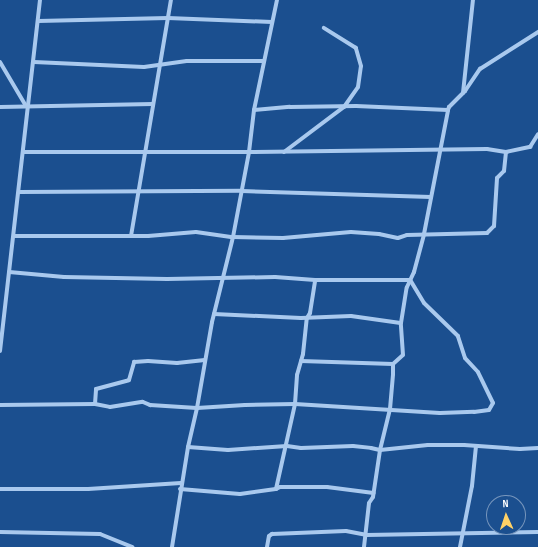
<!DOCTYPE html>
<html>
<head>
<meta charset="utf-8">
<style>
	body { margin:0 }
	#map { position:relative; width:538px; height:547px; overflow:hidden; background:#1b4f8f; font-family:"Sofia Sans Condensed",sans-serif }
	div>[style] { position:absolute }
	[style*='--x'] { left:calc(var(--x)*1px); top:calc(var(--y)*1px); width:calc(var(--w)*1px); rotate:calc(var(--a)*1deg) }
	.street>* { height:4px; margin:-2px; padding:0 2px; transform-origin:2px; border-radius:2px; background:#a9c9ee }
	span { translate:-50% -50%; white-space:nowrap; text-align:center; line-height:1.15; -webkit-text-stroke:4px #1b4f8f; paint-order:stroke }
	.north { position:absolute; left:486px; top:495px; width:40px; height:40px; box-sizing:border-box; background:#1b4f8f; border:1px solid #7695bc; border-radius:50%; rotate:357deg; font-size:11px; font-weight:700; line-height:16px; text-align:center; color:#fff }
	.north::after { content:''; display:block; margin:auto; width:14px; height:18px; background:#ffd166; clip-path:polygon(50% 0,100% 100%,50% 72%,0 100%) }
</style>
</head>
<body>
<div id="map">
	<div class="street">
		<i style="--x:38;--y:21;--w:130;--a:-1.3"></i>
		<i style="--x:168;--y:18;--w:104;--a:2.2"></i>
		<i style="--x:0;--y:62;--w:51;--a:59.4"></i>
		<i style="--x:34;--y:62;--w:110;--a:2.6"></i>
		<i style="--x:144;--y:67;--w:43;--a:-7.9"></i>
		<i style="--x:187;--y:61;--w:77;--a:0"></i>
		<i style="--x:463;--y:93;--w:94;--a:-83.9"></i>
		<i style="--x:0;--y:107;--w:153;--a:-1.1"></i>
		<i style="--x:254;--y:110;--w:36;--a:-5"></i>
		<i style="--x:290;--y:107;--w:66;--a:-0.9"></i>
		<i style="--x:356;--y:106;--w:92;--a:2.5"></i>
		<i style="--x:448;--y:110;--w:3;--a:-72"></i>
		<i style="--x:449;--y:107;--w:23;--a:-45"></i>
		<i style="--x:465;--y:91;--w:27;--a:-56"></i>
		<i style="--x:480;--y:69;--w:69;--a:-32.5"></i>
		<i style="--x:24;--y:152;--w:225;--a:0"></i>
		<i style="--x:249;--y:152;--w:238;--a:-0.7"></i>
		<i style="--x:487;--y:149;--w:19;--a:9"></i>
		<i style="--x:506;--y:152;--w:25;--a:-12"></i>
		<i style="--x:530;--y:147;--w:15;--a:-58"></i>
		<i style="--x:284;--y:152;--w:75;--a:-36.9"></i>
		<i style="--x:344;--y:107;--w:24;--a:-55"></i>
		<i style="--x:358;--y:87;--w:21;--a:-82"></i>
		<i style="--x:361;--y:66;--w:19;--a:-106"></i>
		<i style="--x:356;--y:48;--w:38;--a:-148"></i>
		<i style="--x:19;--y:192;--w:223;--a:-0.3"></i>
		<i style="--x:242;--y:191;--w:189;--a:1.8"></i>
		<i style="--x:14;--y:236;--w:134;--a:0"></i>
		<i style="--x:148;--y:236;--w:48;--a:-4.8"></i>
		<i style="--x:196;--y:232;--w:37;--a:8"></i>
		<i style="--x:233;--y:237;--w:50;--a:1.1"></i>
		<i style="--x:283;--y:238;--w:68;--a:-5"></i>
		<i style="--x:351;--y:232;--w:28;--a:4"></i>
		<i style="--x:379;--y:234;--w:19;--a:12"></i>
		<i style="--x:398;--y:238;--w:9;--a:-18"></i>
		<i style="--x:407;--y:235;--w:80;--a:-1.4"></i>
		<i style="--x:487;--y:233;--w:10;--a:-45"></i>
		<i style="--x:494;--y:226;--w:48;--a:-86.4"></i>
		<i style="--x:497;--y:178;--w:10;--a:-45"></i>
		<i style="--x:504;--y:171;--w:19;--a:-84"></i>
		<i style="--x:131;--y:236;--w:239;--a:-80.4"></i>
		<i style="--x:214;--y:314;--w:87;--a:2.6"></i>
		<i style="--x:301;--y:318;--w:50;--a:-2.3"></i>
		<i style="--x:351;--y:316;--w:50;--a:8"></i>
		<i style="--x:0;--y:351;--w:353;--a:-83.5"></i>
		<i style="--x:301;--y:361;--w:92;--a:1.9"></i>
		<i style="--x:95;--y:404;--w:15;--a:-86"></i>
		<i style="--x:96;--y:389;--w:34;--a:-15"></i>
		<i style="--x:129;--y:380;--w:19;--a:-74"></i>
		<i style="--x:134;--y:362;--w:14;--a:-4"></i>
		<i style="--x:148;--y:361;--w:29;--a:4"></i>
		<i style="--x:177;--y:363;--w:28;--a:-6"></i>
		<i style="--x:0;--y:405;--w:95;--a:-0.6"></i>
		<i style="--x:95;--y:404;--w:15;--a:11"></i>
		<i style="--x:110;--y:407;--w:33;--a:-9"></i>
		<i style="--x:143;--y:402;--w:8;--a:23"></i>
		<i style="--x:150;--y:405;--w:47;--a:3.7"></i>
		<i style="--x:197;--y:408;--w:48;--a:-3.6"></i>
		<i style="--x:245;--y:405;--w:50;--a:-1.1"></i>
		<i style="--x:295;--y:404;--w:145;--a:3.6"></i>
		<i style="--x:440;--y:413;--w:34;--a:-2"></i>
		<i style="--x:474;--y:412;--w:15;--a:-8"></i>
		<i style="--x:489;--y:410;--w:8;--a:-60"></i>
		<i style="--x:493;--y:403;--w:34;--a:-116"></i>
		<i style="--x:478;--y:372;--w:19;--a:-133"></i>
		<i style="--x:465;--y:358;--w:23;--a:-108"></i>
		<i style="--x:458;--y:336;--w:47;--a:-135.9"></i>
		<i style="--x:424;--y:303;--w:27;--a:-121"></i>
		<i style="--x:410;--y:280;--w:95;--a:180"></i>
		<i style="--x:315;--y:280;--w:40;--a:-175.7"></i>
		<i style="--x:275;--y:277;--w:108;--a:178.9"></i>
		<i style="--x:167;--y:279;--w:103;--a:-178.9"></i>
		<i style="--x:64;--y:277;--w:55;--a:-174.8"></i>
		<i style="--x:188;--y:447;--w:40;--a:4.3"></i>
		<i style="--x:228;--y:450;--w:59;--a:-3.9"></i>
		<i style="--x:287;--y:446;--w:14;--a:8"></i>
		<i style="--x:301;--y:448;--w:52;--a:-2.2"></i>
		<i style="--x:353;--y:446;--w:18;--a:6"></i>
		<i style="--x:371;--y:448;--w:9;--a:13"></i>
		<i style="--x:380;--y:450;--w:48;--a:-5.9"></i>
		<i style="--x:428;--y:445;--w:36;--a:0"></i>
		<i style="--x:464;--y:445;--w:56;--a:4.1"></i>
		<i style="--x:520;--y:449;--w:18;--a:-3"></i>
		<i style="--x:0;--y:489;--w:88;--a:0"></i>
		<i style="--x:88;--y:489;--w:93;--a:-3.7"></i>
		<i style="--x:180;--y:489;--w:60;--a:4.8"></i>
		<i style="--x:240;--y:494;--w:36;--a:-8"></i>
		<i style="--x:276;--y:489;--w:4;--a:-27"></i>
		<i style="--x:280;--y:487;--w:47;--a:0"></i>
		<i style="--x:327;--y:487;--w:47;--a:7.3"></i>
		<i style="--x:276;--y:489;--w:87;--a:-77.4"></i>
		<i style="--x:295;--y:404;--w:29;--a:-86"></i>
		<i style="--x:297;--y:375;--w:22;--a:-74"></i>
		<i style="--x:303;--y:354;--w:36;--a:-84"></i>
		<i style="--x:307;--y:318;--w:6;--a:-59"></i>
		<i style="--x:310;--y:313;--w:33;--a:-81"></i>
		<i style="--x:0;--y:532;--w:100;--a:1.1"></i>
		<i style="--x:100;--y:534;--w:35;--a:22"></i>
		<i style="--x:172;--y:547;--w:101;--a:-80.9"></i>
		<i style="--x:188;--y:447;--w:40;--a:-77"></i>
		<i style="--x:197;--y:408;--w:87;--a:-80.1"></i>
		<i style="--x:212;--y:322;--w:88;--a:-76.1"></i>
		<i style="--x:233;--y:237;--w:86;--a:-79.3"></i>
		<i style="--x:249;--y:152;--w:42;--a:-83.2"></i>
		<i style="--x:254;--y:110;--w:112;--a:-78.2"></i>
		<i style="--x:267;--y:547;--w:11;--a:-80"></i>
		<i style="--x:269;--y:536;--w:4;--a:-34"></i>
		<i style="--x:272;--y:534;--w:74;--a:-2.3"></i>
		<i style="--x:346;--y:531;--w:20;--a:11"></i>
		<i style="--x:366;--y:535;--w:172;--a:-1"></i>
		<i style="--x:364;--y:547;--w:44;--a:-83.5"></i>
		<i style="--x:369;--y:503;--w:7;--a:-56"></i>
		<i style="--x:373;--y:497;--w:48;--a:-81.5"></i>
		<i style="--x:380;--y:450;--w:42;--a:-76.3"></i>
		<i style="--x:390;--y:409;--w:35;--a:-85"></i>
		<i style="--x:393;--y:374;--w:10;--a:-90"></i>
		<i style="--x:393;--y:364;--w:13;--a:-42"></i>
		<i style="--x:403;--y:355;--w:32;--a:-94"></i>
		<i style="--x:401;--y:323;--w:36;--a:-81"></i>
		<i style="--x:407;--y:287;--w:17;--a:-65"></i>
		<i style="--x:414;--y:272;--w:39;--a:-75"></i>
		<i style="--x:424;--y:234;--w:126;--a:-79"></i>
		<i style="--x:460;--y:547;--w:62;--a:-78.9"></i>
		<i style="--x:472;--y:486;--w:40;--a:-84.3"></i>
	</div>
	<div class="north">N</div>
</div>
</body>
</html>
